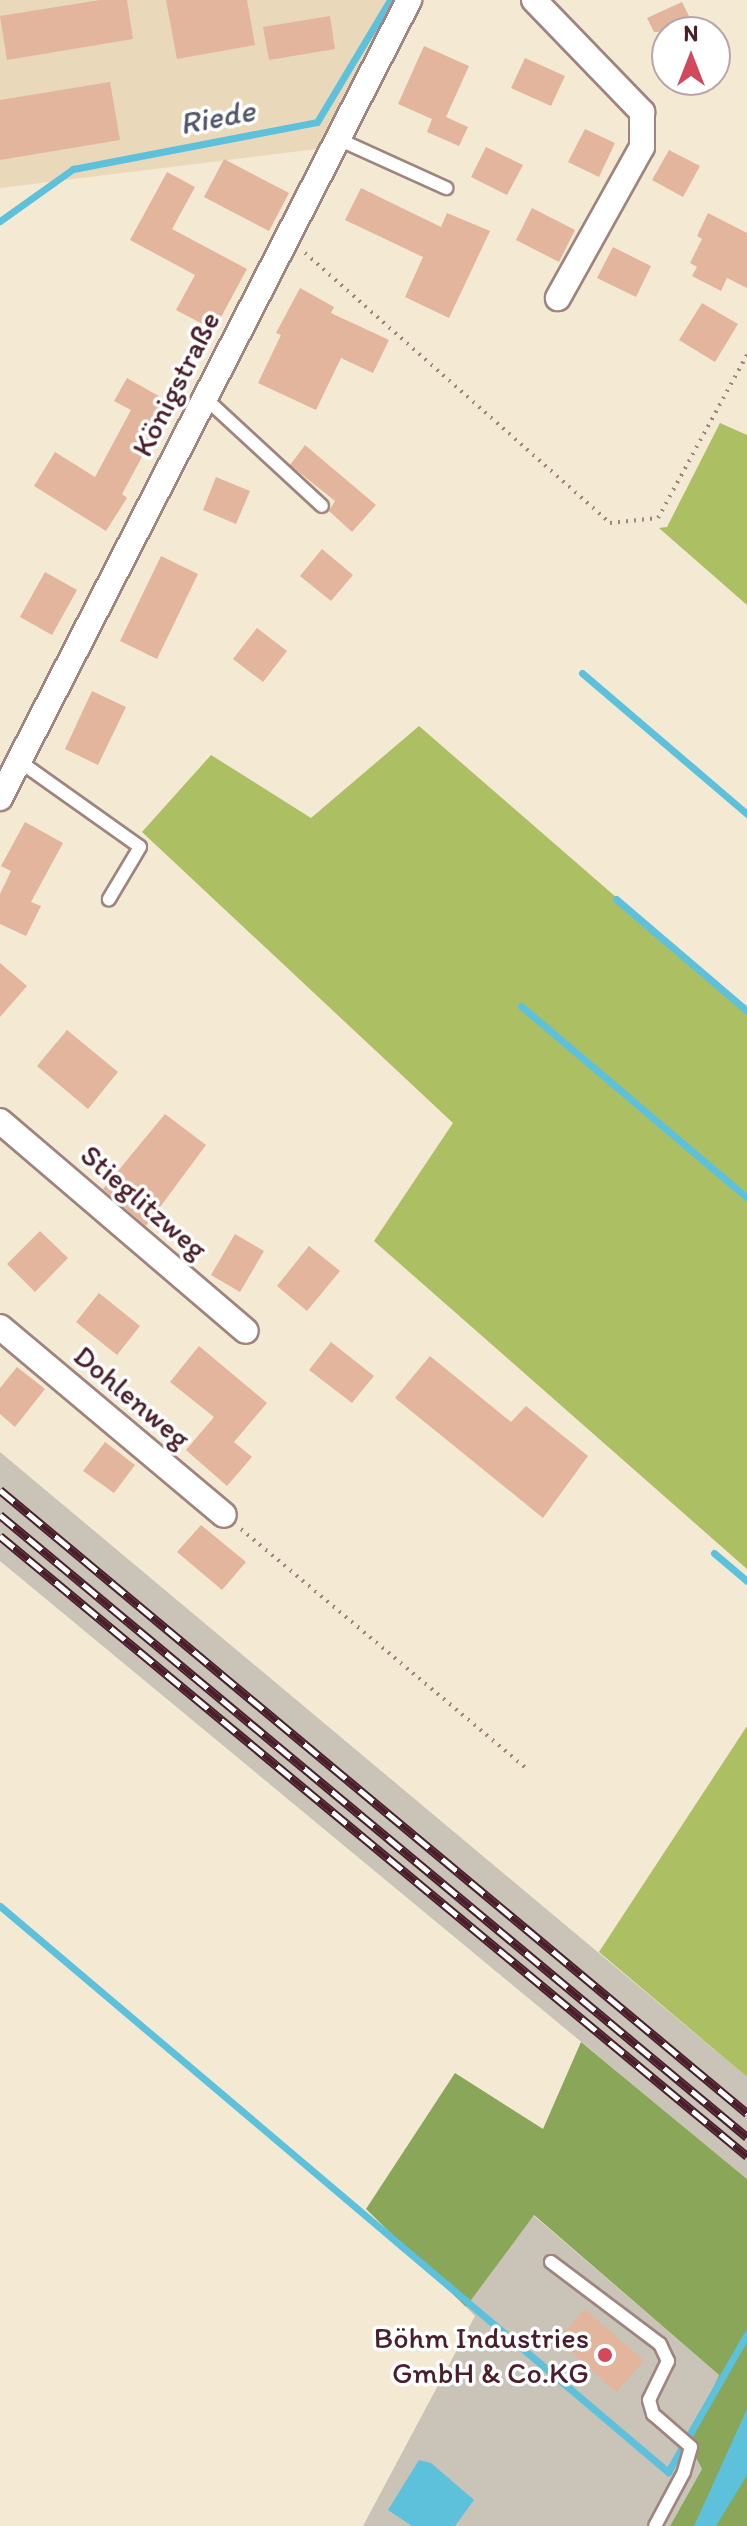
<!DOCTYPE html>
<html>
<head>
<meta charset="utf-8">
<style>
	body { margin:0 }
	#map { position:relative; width:747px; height:2526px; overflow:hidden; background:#f4e9d3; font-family:Itim,sans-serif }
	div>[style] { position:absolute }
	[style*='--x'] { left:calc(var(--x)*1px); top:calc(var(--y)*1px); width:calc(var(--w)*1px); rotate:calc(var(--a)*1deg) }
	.built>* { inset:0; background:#e9d9ba }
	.industrial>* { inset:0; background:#c9c3b8 }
	.green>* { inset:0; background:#acbf63 }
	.forest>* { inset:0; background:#89a659 }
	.water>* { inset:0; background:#5dc1db }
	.stream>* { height:7px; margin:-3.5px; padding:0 3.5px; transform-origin:3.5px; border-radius:3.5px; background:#5dc1db }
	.building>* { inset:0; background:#e3b59c }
	.path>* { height:4px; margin-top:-2px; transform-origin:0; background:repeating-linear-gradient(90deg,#9f847f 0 2px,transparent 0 8px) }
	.roads { filter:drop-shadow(2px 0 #9f847f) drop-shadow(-2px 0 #9f847f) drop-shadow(0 2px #9f847f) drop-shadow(0 -2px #9f847f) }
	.service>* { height:12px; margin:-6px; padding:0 6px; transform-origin:6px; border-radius:6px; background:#fff }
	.minor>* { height:24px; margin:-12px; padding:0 12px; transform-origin:12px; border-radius:12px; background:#fff }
	.rail>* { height:9px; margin-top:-4.5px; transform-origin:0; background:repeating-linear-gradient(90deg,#fff 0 18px,#4a1f2b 0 36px); box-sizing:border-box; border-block:2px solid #4a1f2b }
	.dots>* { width:22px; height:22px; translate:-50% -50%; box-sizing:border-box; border:4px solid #fff; border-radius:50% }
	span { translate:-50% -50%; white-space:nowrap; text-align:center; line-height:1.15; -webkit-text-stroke:7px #fff; paint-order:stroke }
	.street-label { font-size:30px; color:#4a1f2b }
	.poi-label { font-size:30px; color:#4a1f2b }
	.right { translate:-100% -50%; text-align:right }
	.water-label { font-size:32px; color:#515869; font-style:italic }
	.north { position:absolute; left:651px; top:16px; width:80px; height:80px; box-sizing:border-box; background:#fff; border:2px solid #b7a5aa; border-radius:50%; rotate:0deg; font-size:22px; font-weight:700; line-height:32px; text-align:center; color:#4a1f2b }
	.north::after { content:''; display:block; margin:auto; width:28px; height:36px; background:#d1495b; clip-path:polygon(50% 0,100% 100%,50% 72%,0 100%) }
</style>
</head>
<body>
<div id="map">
	<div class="built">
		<i style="clip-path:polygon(0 0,409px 0,333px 147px,0 188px)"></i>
	</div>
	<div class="industrial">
		<i style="clip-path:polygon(0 1452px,747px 2077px,747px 2179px,0 1561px)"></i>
		<i style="clip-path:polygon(533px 2215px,719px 2375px,688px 2443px,702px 2469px,670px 2526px,363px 2526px,475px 2316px,466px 2307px)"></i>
	</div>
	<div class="green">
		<i style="clip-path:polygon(720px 423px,747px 435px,747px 605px,659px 528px,667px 527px)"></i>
		<i style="clip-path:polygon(419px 726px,747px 1011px,747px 1569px,374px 1241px,453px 1123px,142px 832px,211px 755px,311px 818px)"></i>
		<i style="clip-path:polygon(747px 1726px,747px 2077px,599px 1952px)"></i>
	</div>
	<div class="forest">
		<i style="clip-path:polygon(581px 2042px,747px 2179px,747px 2526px,670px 2526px,702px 2469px,688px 2443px,719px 2375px,534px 2215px,466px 2307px,366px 2209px,455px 2073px,543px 2129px)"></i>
	</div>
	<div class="water">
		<i style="clip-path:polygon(747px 2409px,747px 2475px,716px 2526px,694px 2526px)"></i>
		<i style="clip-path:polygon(419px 2460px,431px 2463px,474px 2500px,455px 2526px,412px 2526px,388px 2510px)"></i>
	</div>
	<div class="stream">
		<i style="--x:0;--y:221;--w:90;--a:-35.5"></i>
		<i style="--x:73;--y:169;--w:248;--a:-10.9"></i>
		<i style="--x:317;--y:122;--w:142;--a:-59.1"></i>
		<i style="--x:582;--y:673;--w:217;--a:40.5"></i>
		<i style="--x:616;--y:899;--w:172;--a:40.5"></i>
		<i style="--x:521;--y:1006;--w:297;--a:40.3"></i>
		<i style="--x:714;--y:1553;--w:43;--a:40.3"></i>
		<i style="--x:0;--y:1906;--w:876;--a:40.27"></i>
		<i style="--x:668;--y:2472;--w:159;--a:-60.2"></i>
	</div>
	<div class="building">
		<i style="clip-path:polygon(100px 0,127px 0,133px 39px,7px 60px,0 16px)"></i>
		<i style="clip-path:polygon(166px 0,247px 0,255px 45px,177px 59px)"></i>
		<i style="clip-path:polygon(682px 2px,697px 32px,654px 32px,647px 18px)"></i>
		<i style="clip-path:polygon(330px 16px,335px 49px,269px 60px,263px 27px)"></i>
		<i style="clip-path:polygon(424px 46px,469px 66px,446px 117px,468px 127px,459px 146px,427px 132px,432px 119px,398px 104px)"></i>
		<i style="clip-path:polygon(525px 58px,565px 76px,551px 106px,511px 88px)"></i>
		<i style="clip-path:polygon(110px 82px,120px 140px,0 160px,0 100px)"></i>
		<i style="clip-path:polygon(585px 129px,615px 143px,599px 177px,568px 162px)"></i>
		<i style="clip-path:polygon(486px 147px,523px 165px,507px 195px,471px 177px)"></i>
		<i style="clip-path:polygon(669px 150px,700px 166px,683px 197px,652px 180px)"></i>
		<i style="clip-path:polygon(224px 159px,289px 193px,269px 231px,204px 197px)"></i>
		<i style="clip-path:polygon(167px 172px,195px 187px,172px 229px,247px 269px,214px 330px,176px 310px,195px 275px,130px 240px)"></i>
		<i style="clip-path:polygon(361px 188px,441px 227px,447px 213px,490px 231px,449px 318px,405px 297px,423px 257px,345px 220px)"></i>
		<i style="clip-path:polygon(532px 208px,575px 230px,559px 262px,516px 240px)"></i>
		<i style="clip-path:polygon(708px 213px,747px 233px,747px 288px,727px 278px,721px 291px,692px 276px,697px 267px,690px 263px,702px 239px,697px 236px)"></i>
		<i style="clip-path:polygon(613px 247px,651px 266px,636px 297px,597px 278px)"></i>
		<i style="clip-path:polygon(300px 288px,334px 307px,331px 313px,389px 340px,373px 373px,341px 358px,316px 410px,258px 383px,281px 335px,276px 333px)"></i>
		<i style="clip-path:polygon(702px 303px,738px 324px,715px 362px,679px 340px)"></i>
		<i style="clip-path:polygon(127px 378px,171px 403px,122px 494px,127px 498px,106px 531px,34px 486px,55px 452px,95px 477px,131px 410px,114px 401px)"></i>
		<i style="clip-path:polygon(305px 445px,376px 505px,352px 532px,329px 511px,335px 501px,290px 465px)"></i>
		<i style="clip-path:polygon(216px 477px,250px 491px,236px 524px,203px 510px)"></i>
		<i style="clip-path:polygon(322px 549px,353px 575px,331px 601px,300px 576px)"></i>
		<i style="clip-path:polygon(161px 556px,198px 574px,157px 659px,120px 641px)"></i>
		<i style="clip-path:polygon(45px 572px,77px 590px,52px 635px,20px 617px)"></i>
		<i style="clip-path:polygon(257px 628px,287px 651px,263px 682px,233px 659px)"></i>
		<i style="clip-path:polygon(92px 691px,126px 707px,98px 765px,65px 749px)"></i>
		<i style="clip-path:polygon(25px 822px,63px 843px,31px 902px,41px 906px,26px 936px,0 924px,0 894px,11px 871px,1px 866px)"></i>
		<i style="clip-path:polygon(0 963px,27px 986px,0 1017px)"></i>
		<i style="clip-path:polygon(67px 1030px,118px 1072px,88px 1109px,37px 1066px)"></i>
		<i style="clip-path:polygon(165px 1114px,206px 1145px,146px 1226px,103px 1189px)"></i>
		<i style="clip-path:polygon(40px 1231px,68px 1258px,35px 1292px,7px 1264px)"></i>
		<i style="clip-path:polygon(235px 1234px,264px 1251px,240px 1292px,211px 1275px)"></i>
		<i style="clip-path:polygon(309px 1246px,340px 1271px,307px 1311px,277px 1286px)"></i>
		<i style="clip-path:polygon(99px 1293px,140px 1326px,117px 1355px,76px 1322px)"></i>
		<i style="clip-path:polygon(331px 1342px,374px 1376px,352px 1403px,309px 1370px)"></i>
		<i style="clip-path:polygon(199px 1346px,267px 1403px,234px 1442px,252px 1457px,227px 1486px,186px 1450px,214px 1417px,170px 1382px)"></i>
		<i style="clip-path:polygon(430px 1356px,511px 1422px,526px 1406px,588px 1456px,543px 1518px,395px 1398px)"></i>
		<i style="clip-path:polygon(17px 1367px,45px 1389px,15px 1427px,0 1414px,0 1388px)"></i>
		<i style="clip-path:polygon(105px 1442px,135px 1465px,114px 1493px,83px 1471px)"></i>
		<i style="clip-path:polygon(201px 1525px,246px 1562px,222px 1590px,177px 1552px)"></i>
		<i style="clip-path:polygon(585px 2309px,644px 2361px,616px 2392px,557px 2340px)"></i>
	</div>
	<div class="path">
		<i style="--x:305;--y:253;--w:407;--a:41.5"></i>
		<i style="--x:610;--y:523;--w:48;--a:-5.9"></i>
		<i style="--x:658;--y:518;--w:186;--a:-61.4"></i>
		<i style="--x:241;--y:1529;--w:371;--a:40"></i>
	</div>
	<div class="roads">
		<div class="service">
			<i style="--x:338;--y:139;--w:119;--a:24.4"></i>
			<i style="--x:205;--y:398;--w:159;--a:42.7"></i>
			<i style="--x:19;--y:761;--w:148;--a:35.4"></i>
			<i style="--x:140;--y:847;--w:61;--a:120.8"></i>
			<i style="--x:551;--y:2262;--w:136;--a:37"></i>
			<i style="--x:660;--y:2344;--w:19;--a:65"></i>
			<i style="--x:668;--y:2361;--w:43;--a:116"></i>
			<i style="--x:649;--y:2400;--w:15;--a:74"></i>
			<i style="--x:653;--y:2414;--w:50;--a:41"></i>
			<i style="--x:691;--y:2447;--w:26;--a:106"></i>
			<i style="--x:684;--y:2472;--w:61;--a:118.2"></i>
		</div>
		<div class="minor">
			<i style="--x:534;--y:0;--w:156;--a:46"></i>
			<i style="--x:642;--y:112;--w:35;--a:90"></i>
			<i style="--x:642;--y:147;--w:173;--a:119.1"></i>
			<i style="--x:0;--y:798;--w:897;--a:-62.86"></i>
			<i style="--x:0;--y:1121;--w:323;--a:40.5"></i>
			<i style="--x:0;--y:1327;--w:292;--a:40"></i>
		</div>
	</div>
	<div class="rail">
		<i style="--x:0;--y:1490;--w:973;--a:39.83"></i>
		<i style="--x:0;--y:1515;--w:972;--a:39.78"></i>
		<i style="--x:0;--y:1536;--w:971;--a:39.69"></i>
	</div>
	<div class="dots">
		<i style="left:605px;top:2355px;background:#d1495b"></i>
	</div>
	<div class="street-label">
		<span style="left:176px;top:384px;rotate:-63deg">Königstraße</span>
		<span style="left:144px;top:1202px;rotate:41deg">Stieglitzweg</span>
		<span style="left:132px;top:1397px;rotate:40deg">Dohlenweg</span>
	</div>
	<div class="poi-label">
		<span class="right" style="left:589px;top:2355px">Böhm Industries<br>GmbH &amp; Co.KG</span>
	</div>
	<div class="water-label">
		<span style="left:217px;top:117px;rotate:-11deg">Riede</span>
	</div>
	<div class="north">N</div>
</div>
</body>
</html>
